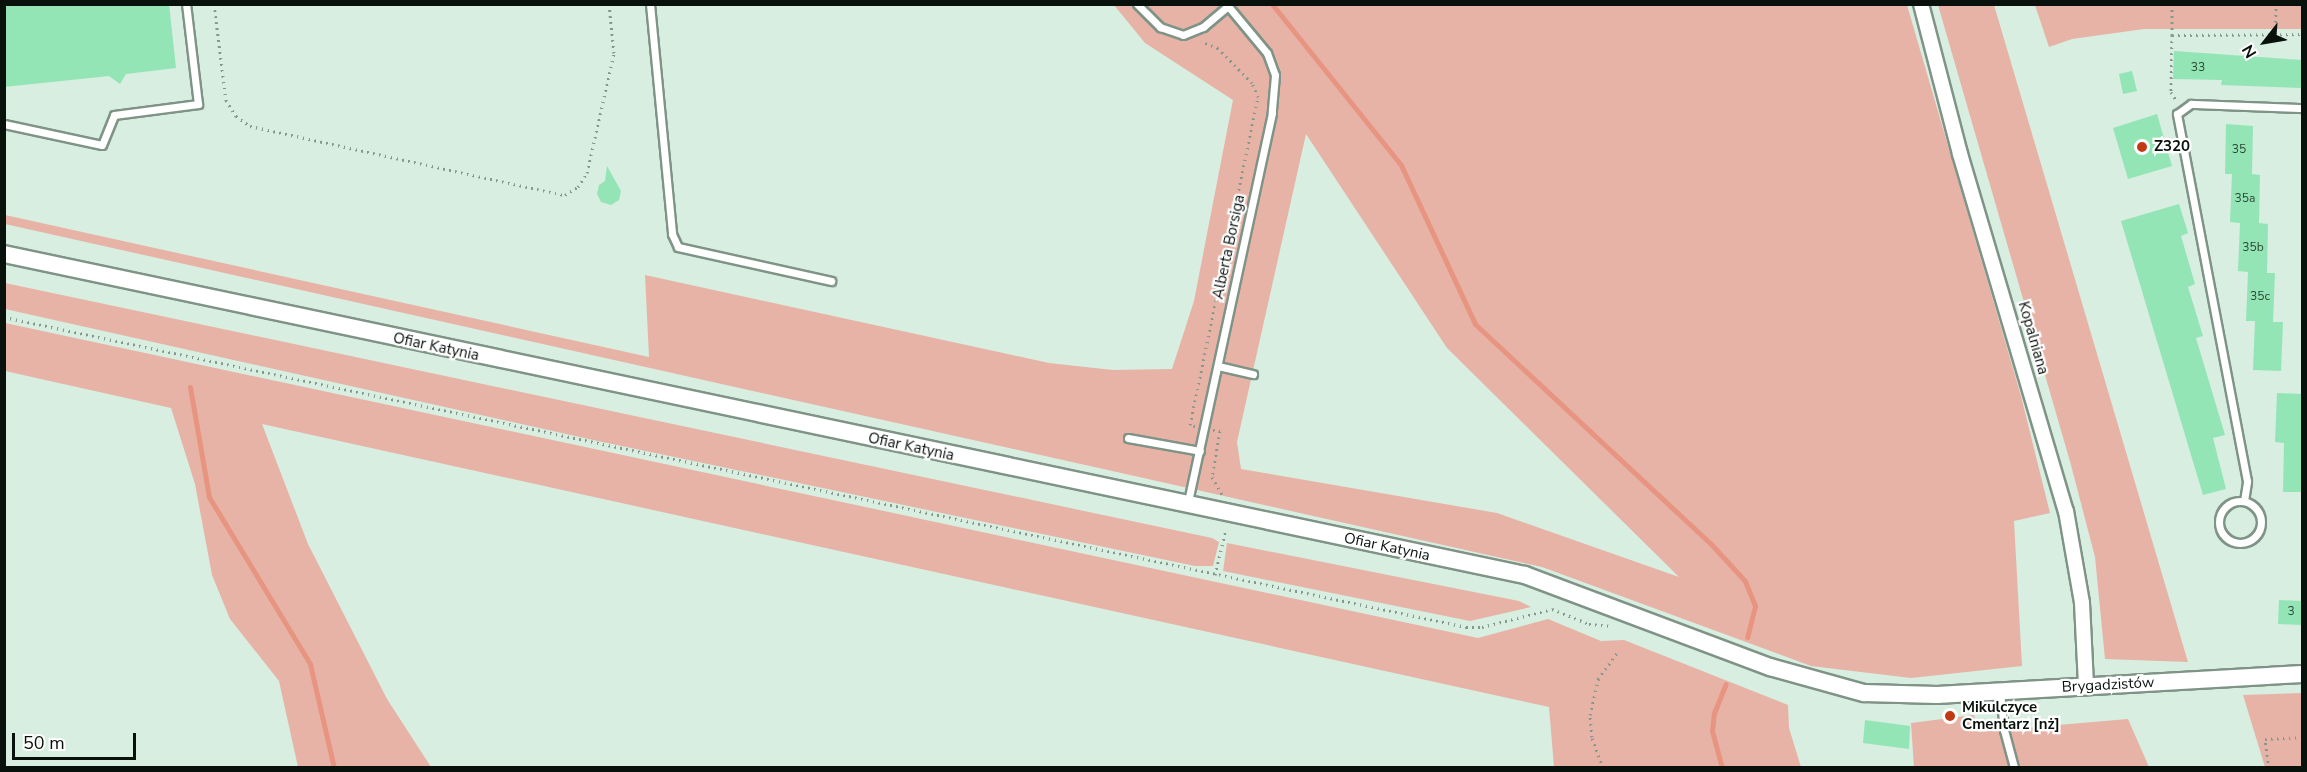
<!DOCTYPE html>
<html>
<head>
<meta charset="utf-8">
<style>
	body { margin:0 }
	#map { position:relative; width:2307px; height:772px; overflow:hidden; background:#d7eee0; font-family:"Nunito Sans",sans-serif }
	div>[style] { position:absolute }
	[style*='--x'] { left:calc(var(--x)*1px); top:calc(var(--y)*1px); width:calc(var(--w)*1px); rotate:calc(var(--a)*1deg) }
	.green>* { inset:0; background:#e7b3a6 }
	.stream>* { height:5px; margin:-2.5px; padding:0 2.5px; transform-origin:2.5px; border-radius:2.5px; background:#e79581 }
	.building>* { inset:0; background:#93e5b6 }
	.path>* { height:3px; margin-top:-1.5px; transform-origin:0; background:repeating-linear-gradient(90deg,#86978d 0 1.5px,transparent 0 6px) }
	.roads { filter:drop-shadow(2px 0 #7f9386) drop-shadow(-2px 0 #7f9386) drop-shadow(0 2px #7f9386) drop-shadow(0 -2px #7f9386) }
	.service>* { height:7px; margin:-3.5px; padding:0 3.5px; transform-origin:3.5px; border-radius:3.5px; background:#fff }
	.service>.ring { margin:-3.5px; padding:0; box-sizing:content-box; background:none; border:7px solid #fff; border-radius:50% }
	.minor>* { height:14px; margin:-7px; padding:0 7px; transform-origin:7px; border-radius:7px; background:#fff }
	.tertiary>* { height:16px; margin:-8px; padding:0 8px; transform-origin:8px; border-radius:8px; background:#fff }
	.dots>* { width:16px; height:16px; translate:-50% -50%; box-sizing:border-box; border:3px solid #fff; border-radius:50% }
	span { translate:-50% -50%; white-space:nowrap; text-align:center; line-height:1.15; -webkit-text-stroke:4.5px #fff; paint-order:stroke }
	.number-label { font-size:12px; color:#2c4636 }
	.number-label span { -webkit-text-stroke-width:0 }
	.poi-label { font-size:15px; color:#09110c; font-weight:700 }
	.left { translate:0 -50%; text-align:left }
	.street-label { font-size:15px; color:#09110c }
	.frame { position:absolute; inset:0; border:6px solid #09110c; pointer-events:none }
	.north { position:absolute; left:2235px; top:12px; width:60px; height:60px; -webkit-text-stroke:4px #fff; paint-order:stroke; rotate:239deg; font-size:16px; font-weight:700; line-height:24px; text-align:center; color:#09110c }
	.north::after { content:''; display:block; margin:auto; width:21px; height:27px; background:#09110c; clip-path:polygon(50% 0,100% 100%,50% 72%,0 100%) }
	.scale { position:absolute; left:12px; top:733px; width:124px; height:27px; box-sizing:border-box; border:3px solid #09110c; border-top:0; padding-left:8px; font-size:18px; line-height:21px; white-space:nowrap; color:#09110c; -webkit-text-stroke:4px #fff; paint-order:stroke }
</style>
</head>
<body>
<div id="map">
	<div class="green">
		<i style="clip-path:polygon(evenodd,618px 5px,645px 275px,1049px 363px,1113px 370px,1172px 369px,1194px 301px,1233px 100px,1145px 43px,1114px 5px,1907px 5px,2021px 396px,2050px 513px,2014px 521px,2022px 666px,1911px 678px,1811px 666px,1542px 567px,5px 224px,5px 215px,649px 357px,645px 275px,618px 5px,1306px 134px,1447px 348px,1679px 577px,1497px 513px,1241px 469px,1237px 442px,1306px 134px)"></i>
		<i style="clip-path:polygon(1938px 5px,1994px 5px,2188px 662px,2105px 659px,2095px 557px,2071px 465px)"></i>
		<i style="clip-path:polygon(2035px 5px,2302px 5px,2302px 29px,2144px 29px,2072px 39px,2049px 47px)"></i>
		<i style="clip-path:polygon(5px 283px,1212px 538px,1219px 542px,1213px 566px,1195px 566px,593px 440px,5px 309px)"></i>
		<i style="clip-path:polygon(5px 323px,1478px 638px,1548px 619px,1601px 641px,1624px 640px,1788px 705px,1789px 728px,1801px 767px,1554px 767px,1549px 707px,262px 424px,308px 544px,387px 699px,431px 767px,298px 767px,279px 681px,230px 619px,212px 575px,195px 484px,171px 408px,5px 371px)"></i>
		<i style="clip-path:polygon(1227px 543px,1519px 601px,1531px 607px,1470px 621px,1223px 571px)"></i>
		<i style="clip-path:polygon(2302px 693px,2302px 767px,2265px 767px,2243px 695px)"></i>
		<i style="clip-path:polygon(1974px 715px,1978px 732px,2128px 719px,2149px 767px,1914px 767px,1911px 723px)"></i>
	</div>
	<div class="stream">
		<i style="--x:1272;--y:4;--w:206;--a:51.3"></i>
		<i style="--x:1401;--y:165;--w:175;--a:65"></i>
		<i style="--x:1475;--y:324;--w:323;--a:43"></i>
		<i style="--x:1711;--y:544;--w:50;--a:47.4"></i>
		<i style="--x:1745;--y:581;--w:27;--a:68"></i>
		<i style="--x:1755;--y:606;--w:32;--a:104"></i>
		<i style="--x:190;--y:387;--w:112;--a:80.2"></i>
		<i style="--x:209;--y:497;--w:195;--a:58.8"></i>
		<i style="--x:310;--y:664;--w:107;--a:77"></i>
		<i style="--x:1722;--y:768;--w:38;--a:-105"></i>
		<i style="--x:1712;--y:731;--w:18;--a:-84"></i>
		<i style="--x:1714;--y:713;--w:31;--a:-68"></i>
	</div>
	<div class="building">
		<i style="clip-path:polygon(4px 4px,169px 4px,176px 68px,126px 74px,120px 84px,109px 76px,4px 87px)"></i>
		<i style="clip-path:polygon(2174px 51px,2302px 60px,2302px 88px,2221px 85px,2222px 80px,2173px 79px)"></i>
		<i style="clip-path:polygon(2132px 71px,2137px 91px,2123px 94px,2119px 74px)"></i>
		<i style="clip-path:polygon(2157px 114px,2172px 166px,2128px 179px,2113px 128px)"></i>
		<i style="clip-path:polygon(2226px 124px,2253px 126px,2252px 174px,2260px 175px,2259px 223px,2268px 224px,2267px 273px,2275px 273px,2273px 322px,2283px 322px,2281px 371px,2253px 370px,2255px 321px,2246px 321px,2248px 272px,2238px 271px,2240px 223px,2230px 222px,2232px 174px,2225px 174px)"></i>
		<i style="clip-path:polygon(607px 166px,621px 191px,619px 200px,611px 205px,601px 202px,597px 194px,599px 185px,605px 181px)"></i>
		<i style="clip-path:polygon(2179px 204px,2188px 233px,2181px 236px,2195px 284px,2188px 287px,2203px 336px,2196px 338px,2225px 435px,2213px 438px,2226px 489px,2203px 495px,2121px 221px)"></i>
		<i style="clip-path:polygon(2277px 393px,2302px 394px,2302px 492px,2283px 492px,2284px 443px,2275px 442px)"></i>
		<i style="clip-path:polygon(2279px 600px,2302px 601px,2302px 625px,2278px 624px)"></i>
		<i style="clip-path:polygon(1865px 720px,1910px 726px,1909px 749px,1863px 743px)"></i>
	</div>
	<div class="path">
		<i style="--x:214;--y:4;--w:97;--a:82.9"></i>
		<i style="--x:226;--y:100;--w:19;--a:58"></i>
		<i style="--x:236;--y:116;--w:17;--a:36"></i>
		<i style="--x:250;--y:126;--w:322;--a:12.4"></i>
		<i style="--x:565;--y:195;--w:15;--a:-32"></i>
		<i style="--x:578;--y:187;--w:17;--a:-57"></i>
		<i style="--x:587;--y:173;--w:123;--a:-77.3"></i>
		<i style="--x:614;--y:53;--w:49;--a:-95.8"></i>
		<i style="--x:2172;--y:4;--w:31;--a:90"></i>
		<i style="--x:2172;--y:35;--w:130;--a:-0.4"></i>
		<i style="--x:2275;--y:34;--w:30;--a:-88"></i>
		<i style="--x:2172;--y:35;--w:57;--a:91"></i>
		<i style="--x:2171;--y:92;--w:9;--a:58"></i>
		<i style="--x:4;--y:317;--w:1495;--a:11.97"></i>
		<i style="--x:1466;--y:627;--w:16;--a:0"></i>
		<i style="--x:1482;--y:627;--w:72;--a:-14.4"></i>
		<i style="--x:1552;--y:609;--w:40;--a:22"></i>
		<i style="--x:1589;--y:624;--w:23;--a:5"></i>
		<i style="--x:1195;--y:426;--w:5;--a:-169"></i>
		<i style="--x:1190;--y:425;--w:335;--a:-78.3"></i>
		<i style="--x:1258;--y:97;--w:15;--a:-113"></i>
		<i style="--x:1252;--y:83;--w:49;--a:-134.2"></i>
		<i style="--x:1218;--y:48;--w:18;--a:-158"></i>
		<i style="--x:1213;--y:430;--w:7;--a:8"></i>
		<i style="--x:1220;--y:431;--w:47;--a:99.9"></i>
		<i style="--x:1212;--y:477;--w:20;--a:60"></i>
		<i style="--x:1215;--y:575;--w:47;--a:-76.6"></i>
		<i style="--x:1603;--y:768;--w:33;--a:-110"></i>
		<i style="--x:1592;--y:737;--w:22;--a:-95"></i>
		<i style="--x:1590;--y:715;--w:37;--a:-77"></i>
		<i style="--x:1598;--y:679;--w:32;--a:-54"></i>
		<i style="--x:2269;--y:768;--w:29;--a:-98"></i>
		<i style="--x:2265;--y:739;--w:37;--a:-3"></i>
	</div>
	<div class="roads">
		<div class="service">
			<i style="--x:650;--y:4;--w:231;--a:84.5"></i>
			<i style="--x:672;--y:234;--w:14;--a:65"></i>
			<i style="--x:678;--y:247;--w:157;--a:12.5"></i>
			<i style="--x:1137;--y:4;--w:33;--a:45"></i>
			<i style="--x:1160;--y:27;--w:24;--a:19"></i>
			<i style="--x:1183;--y:35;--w:22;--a:-22"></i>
			<i style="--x:1203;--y:27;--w:33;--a:-40"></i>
			<i style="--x:1228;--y:6;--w:61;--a:50.3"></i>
			<i style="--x:1267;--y:53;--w:23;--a:70"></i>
			<i style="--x:1275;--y:75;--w:38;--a:95"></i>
			<i style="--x:1272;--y:113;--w:399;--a:102.2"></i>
			<i style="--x:4;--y:124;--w:100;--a:12.1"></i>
			<i style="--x:102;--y:145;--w:32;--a:-68"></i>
			<i style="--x:114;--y:115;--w:85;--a:-7.5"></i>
			<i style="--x:198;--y:104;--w:101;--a:-96.8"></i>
			<i style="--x:1218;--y:366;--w:36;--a:13"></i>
			<i style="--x:1128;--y:438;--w:73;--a:10.2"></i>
			<i class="ring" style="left:2219px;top:501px;width:35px;height:35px"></i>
			<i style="--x:2244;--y:501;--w:20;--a:-81"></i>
			<i style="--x:2247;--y:481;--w:374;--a:-100.8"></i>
			<i style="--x:2177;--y:114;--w:17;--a:-36"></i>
			<i style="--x:2191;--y:104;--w:111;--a:2.1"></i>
			<i style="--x:2000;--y:692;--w:38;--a:84"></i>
			<i style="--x:2004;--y:730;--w:39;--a:75"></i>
		</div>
		<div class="minor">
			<i style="--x:1921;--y:4;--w:155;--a:75.4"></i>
			<i style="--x:1960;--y:154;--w:372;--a:73.5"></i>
			<i style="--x:2066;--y:511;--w:93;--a:80.1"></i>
			<i style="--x:2082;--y:603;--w:82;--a:87.2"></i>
		</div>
		<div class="tertiary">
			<i style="--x:4;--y:254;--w:1555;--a:11.92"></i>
			<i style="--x:1525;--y:575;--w:262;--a:20.6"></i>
			<i style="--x:1770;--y:667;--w:98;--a:15.5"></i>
			<i style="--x:1864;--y:693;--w:73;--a:1.6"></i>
			<i style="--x:1937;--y:695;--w:366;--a:-3.3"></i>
		</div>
	</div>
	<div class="dots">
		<i style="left:2142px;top:147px;background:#c33916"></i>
		<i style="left:1950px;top:716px;background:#c33916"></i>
	</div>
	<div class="number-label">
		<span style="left:2198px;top:68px">33</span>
		<span style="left:2239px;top:150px">35</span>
		<span style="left:2245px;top:199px">35a</span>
		<span style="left:2253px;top:248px">35b</span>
		<span style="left:2260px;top:297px">35c</span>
		<span style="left:2291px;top:612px">3</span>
	</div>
	<div class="poi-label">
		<span class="left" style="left:2154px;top:147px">Z320</span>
		<span class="left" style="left:1962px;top:716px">Mikulczyce<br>Cmentarz [nż]</span>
	</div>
	<div class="street-label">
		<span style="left:1229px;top:247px;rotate:-78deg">Alberta Borsiga</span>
		<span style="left:2033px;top:338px;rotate:74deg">Kopalniana</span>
		<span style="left:436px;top:347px;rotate:12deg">Ofiar Katynia</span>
		<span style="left:911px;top:447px;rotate:12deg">Ofiar Katynia</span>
		<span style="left:1387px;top:547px;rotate:12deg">Ofiar Katynia</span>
		<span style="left:2108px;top:685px;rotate:-3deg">Brygadzistów</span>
	</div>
	<div class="frame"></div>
	<div class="north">N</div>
	<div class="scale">50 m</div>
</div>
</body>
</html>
